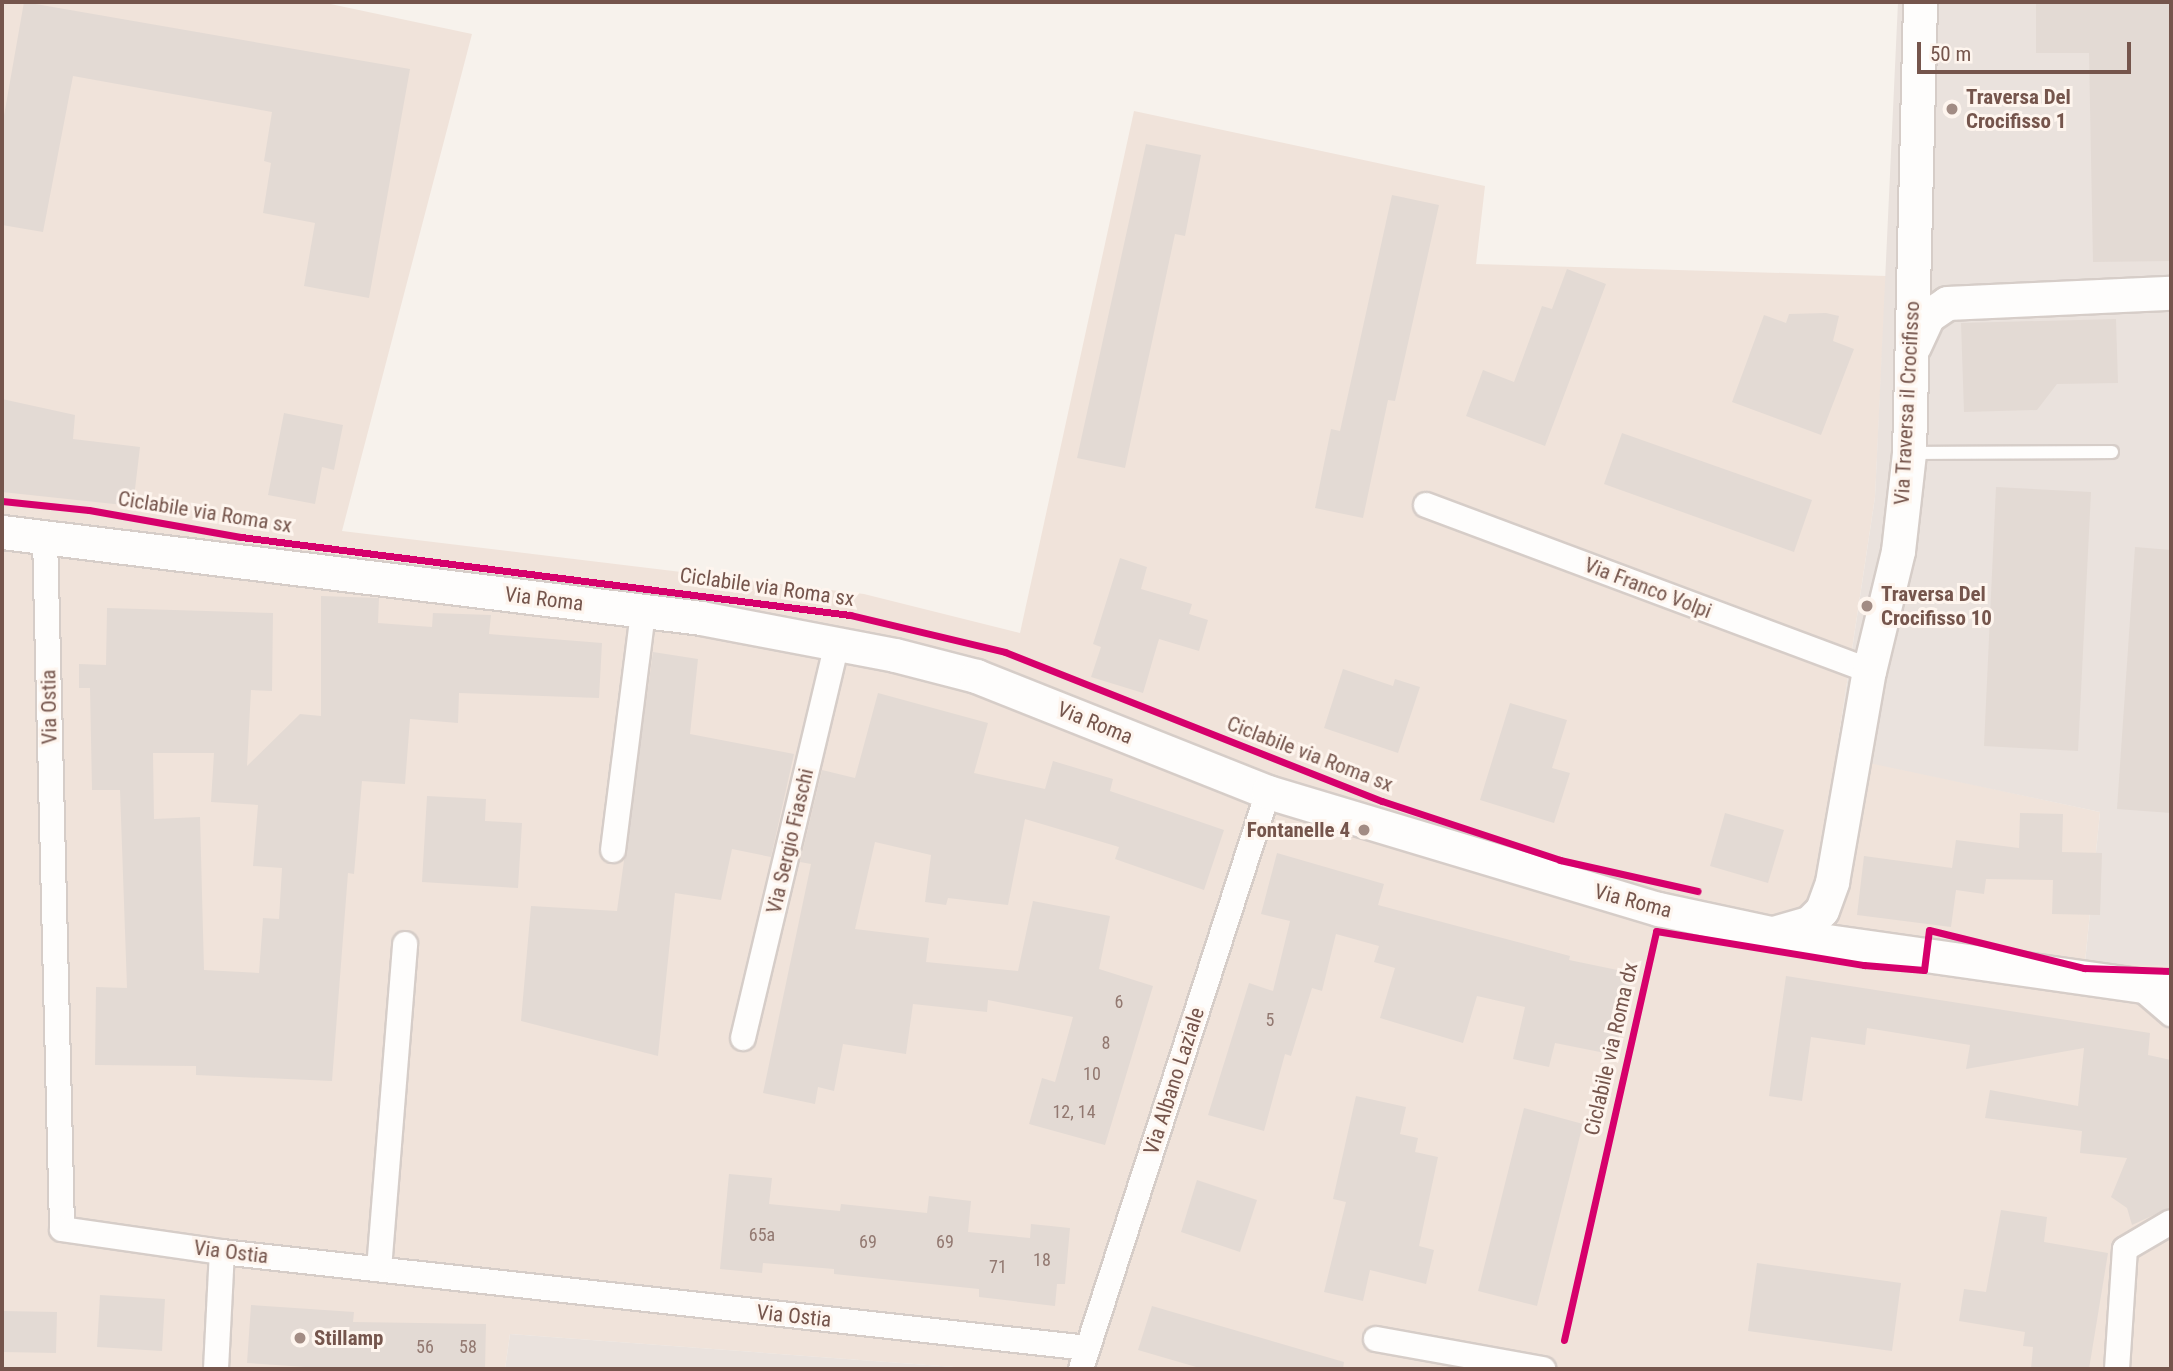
<!DOCTYPE html>
<html>
<head>
<meta charset="utf-8">
<style>
	body { margin:0 }
	#map { position:relative; width:2173px; height:1371px; overflow:hidden; background:#f7f2ec; font-family:"Roboto Condensed",sans-serif }
	div>[style] { position:absolute }
	[style*='--x'] { left:calc(var(--x)*1px); top:calc(var(--y)*1px); width:calc(var(--w)*1px); rotate:calc(var(--a)*1deg) }
	.residential>* { inset:0; background:#f0e3da }
	.industrial>* { inset:0; background:#eae2dd }
	.building>* { inset:0; background:#e3dad4 }
	.roads { filter:drop-shadow(2px 0 #d6cdc8) drop-shadow(-2px 0 #d6cdc8) drop-shadow(0 2px #d6cdc8) drop-shadow(0 -2px #d6cdc8) }
	.lane>* { height:12px; margin:-6px; padding:0 6px; transform-origin:6px; border-radius:6px; background:#fefdfc }
	.street>* { height:24px; margin:-12px; padding:0 12px; transform-origin:12px; border-radius:12px; background:#fefdfc }
	.secondary>* { height:33px; margin:-16.5px; padding:0 16.5px; transform-origin:16.5px; border-radius:16.5px; background:#fefdfc }
	.cycleway>* { height:7px; margin:-3.5px; padding:0 3.5px; transform-origin:3.5px; border-radius:3.5px; background:#d6006c }
	.dots>* { width:19px; height:19px; translate:-50% -50%; box-sizing:border-box; border:4px solid #fef5ee; border-radius:50% }
	span { translate:-50% -50%; white-space:nowrap; text-align:center; line-height:1.15; -webkit-text-stroke:6px #fef5ee; paint-order:stroke }
	.number-label { font-size:18px; color:#927870 }
	.number-label span { -webkit-text-stroke-width:0 }
	.poi-label { font-size:21px; color:#75554c; font-weight:700 }
	.left { translate:0 -50%; text-align:left }
	.right { translate:-100% -50%; text-align:right }
	.street-label { font-size:21px; color:#75554c }
	.frame { position:absolute; inset:0; border:4px solid #75554c; pointer-events:none }
	.scale { position:absolute; left:1917px; top:42px; width:214px; height:32px; box-sizing:border-box; border:4px solid #75554c; border-top:0; padding-left:9px; font-size:21px; line-height:24px; white-space:nowrap; color:#75554c; -webkit-text-stroke:5px #fef5ee; paint-order:stroke }
</style>
</head>
<body>
<div id="map">
	<div class="residential">
		<i style="clip-path:polygon(2px 2px,321px 2px,472px 34px,342px 531px,864px 594px,1020px 633px,1134px 111px,1485px 186px,1476px 264px,1886px 276px,1875px 497px,1836px 755px,2100px 812px,2085px 962px,2171px 966px,2171px 1369px,982px 1369px,510px 1334px,505px 1369px,2px 1369px)"></i>
	</div>
	<div class="industrial">
		<i style="clip-path:polygon(1898px 2px,2171px 2px,2171px 966px,2085px 963px,2100px 812px,1836px 756px,1875px 497px)"></i>
		<i style="clip-path:polygon(510px 1334px,982px 1369px,505px 1369px)"></i>
	</div>
	<div class="building">
		<i style="clip-path:polygon(24px 2px,410px 69px,369px 298px,304px 286px,315px 223px,263px 213px,271px 163px,264px 161px,272px 112px,73px 76px,43px 232px,2px 225px,2px 127px)"></i>
		<i style="clip-path:polygon(2036px 2px,2171px 2px,2171px 261px,2093px 262px,2089px 53px,2036px 53px)"></i>
		<i style="clip-path:polygon(1146px 144px,1201px 155px,1185px 236px,1175px 234px,1125px 468px,1077px 458px)"></i>
		<i style="clip-path:polygon(1392px 195px,1439px 205px,1395px 401px,1388px 400px,1363px 518px,1315px 508px,1331px 429px,1340px 431px)"></i>
		<i style="clip-path:polygon(1567px 269px,1606px 284px,1545px 446px,1466px 416px,1483px 370px,1514px 382px,1542px 306px,1552px 309px)"></i>
		<i style="clip-path:polygon(1826px 313px,1839px 316px,1833px 341px,1854px 349px,1821px 435px,1732px 402px,1764px 315px,1786px 323px,1789px 314px)"></i>
		<i style="clip-path:polygon(2116px 319px,2118px 383px,2057px 384px,2037px 410px,1964px 412px,1961px 323px)"></i>
		<i style="clip-path:polygon(2px 399px,75px 415px,73px 439px,140px 447px,133px 506px,2px 492px)"></i>
		<i style="clip-path:polygon(284px 413px,343px 425px,334px 470px,322px 467px,315px 504px,268px 495px)"></i>
		<i style="clip-path:polygon(1622px 433px,1812px 500px,1794px 552px,1604px 484px)"></i>
		<i style="clip-path:polygon(1996px 487px,2091px 492px,2078px 751px,1984px 746px)"></i>
		<i style="clip-path:polygon(2135px 547px,2171px 550px,2171px 813px,2117px 809px)"></i>
		<i style="clip-path:polygon(1120px 558px,1147px 567px,1141px 589px,1192px 604px,1189px 614px,1208px 620px,1199px 651px,1159px 639px,1143px 693px,1091px 677px,1101px 647px,1093px 644px)"></i>
		<i style="clip-path:polygon(evenodd,321px 596px,379px 598px,378px 623px,432px 627px,433px 613px,491px 615px,489px 634px,602px 643px,599px 698px,459px 693px,458px 723px,410px 719px,405px 784px,362px 781px,354px 874px,348px 873px,332px 1081px,196px 1075px,196px 1066px,95px 1065px,96px 987px,127px 988px,120px 790px,92px 790px,90px 688px,79px 688px,79px 664px,106px 665px,107px 608px,273px 613px,272px 691px,251px 690px,247px 766px,300px 714px,321px 716px,321px 596px,153px 753px,214px 753px,211px 802px,258px 805px,253px 866px,282px 868px,279px 919px,263px 918px,259px 973px,204px 970px,200px 817px,154px 819px,153px 753px)"></i>
		<i style="clip-path:polygon(653px 652px,698px 659px,690px 734px,794px 754px,771px 857px,732px 849px,721px 900px,675px 893px,658px 1056px,521px 1021px,531px 906px,617px 911px)"></i>
		<i style="clip-path:polygon(1343px 669px,1393px 686px,1395px 679px,1420px 687px,1398px 753px,1324px 728px)"></i>
		<i style="clip-path:polygon(878px 693px,988px 723px,974px 773px,1045px 789px,1053px 761px,1113px 779px,1110px 791px,1224px 830px,1204px 890px,1115px 859px,1119px 847px,1025px 819px,1008px 905px,948px 898px,946px 905px,925px 902px,931px 855px,875px 842px,855px 929px,929px 938px,926px 962px,1018px 971px,1033px 901px,1110px 916px,1099px 969px,1153px 986px,1105px 1145px,1029px 1124px,1042px 1078px,1055px 1082px,1073px 1017px,988px 1000px,987px 1012px,913px 1004px,906px 1054px,843px 1044px,834px 1091px,818px 1087px,815px 1104px,763px 1093px,811px 864px,800px 862px,822px 770px,855px 778px)"></i>
		<i style="clip-path:polygon(1510px 703px,1567px 720px,1552px 768px,1570px 773px,1554px 823px,1480px 800px)"></i>
		<i style="clip-path:polygon(427px 796px,486px 799px,485px 821px,522px 823px,518px 888px,422px 882px)"></i>
		<i style="clip-path:polygon(1725px 813px,1784px 830px,1768px 883px,1710px 866px)"></i>
		<i style="clip-path:polygon(2020px 813px,2063px 814px,2062px 852px,2102px 853px,2100px 915px,2052px 914px,2053px 880px,1986px 879px,1984px 894px,1956px 890px,1951px 927px,1857px 915px,1864px 856px,1952px 868px,1956px 840px,2019px 848px)"></i>
		<i style="clip-path:polygon(1277px 853px,1384px 884px,1378px 905px,1570px 956px,1569px 960px,1632px 973px,1615px 1055px,1555px 1043px,1549px 1067px,1513px 1059px,1525px 1007px,1477px 996px,1463px 1043px,1380px 1018px,1395px 968px,1374px 962px,1379px 946px,1336px 934px,1322px 991px,1312px 988px,1291px 1056px,1285px 1054px,1264px 1131px,1208px 1115px,1249px 983px,1273px 991px,1290px 921px,1261px 914px)"></i>
		<i style="clip-path:polygon(1786px 976px,2150px 1033px,2148px 1055px,2171px 1060px,2171px 1207px,2132px 1225px,2127px 1208px,2111px 1197px,2127px 1158px,2080px 1153px,2082px 1131px,1985px 1118px,1990px 1090px,2078px 1106px,2084px 1048px,1966px 1069px,1970px 1045px,1867px 1028px,1865px 1045px,1811px 1037px,1802px 1101px,1769px 1096px)"></i>
		<i style="clip-path:polygon(1356px 1096px,1406px 1107px,1400px 1134px,1418px 1138px,1415px 1152px,1438px 1157px,1419px 1246px,1434px 1250px,1426px 1284px,1370px 1270px,1363px 1301px,1324px 1292px,1346px 1202px,1333px 1199px)"></i>
		<i style="clip-path:polygon(1524px 1108px,1583px 1124px,1537px 1306px,1478px 1291px)"></i>
		<i style="clip-path:polygon(729px 1174px,772px 1178px,769px 1204px,840px 1211px,841px 1204px,927px 1213px,929px 1196px,971px 1201px,968px 1232px,1030px 1238px,1031px 1224px,1070px 1228px,1065px 1284px,1057px 1284px,1055px 1306px,979px 1297px,979px 1289px,834px 1274px,834px 1269px,763px 1263px,762px 1273px,720px 1269px)"></i>
		<i style="clip-path:polygon(1197px 1180px,1257px 1200px,1240px 1252px,1181px 1232px)"></i>
		<i style="clip-path:polygon(2001px 1210px,2047px 1217px,2044px 1242px,2108px 1253px,2089px 1369px,2031px 1369px,2033px 1347px,2023px 1346px,2025px 1332px,1959px 1321px,1964px 1289px,1986px 1292px)"></i>
		<i style="clip-path:polygon(1757px 1263px,1901px 1283px,1892px 1351px,1748px 1331px)"></i>
		<i style="clip-path:polygon(100px 1295px,165px 1299px,162px 1351px,97px 1347px)"></i>
		<i style="clip-path:polygon(251px 1305px,354px 1312px,353px 1322px,486px 1324px,485px 1369px,335px 1369px,247px 1363px)"></i>
		<i style="clip-path:polygon(1152px 1306px,1344px 1362px,1343px 1369px,1203px 1369px,1138px 1350px)"></i>
		<i style="clip-path:polygon(2px 1311px,57px 1312px,56px 1353px,2px 1352px)"></i>
	</div>
	<div class="roads">
		<div class="lane">
			<i style="--x:1910;--y:453;--w:202;--a:-0.3"></i>
		</div>
		<div class="street">
			<i style="--x:1426;--y:505;--w:473;--a:20.5"></i>
			<i style="--x:45;--y:537;--w:692;--a:88.59"></i>
			<i style="--x:62;--y:1229;--w:162;--a:8.2"></i>
			<i style="--x:222;--y:1252;--w:871;--a:6.33"></i>
			<i style="--x:613;--y:850;--w:241;--a:-82.8"></i>
			<i style="--x:2137;--y:985;--w:45;--a:40.5"></i>
			<i style="--x:743;--y:1038;--w:405;--a:-76.6"></i>
			<i style="--x:379;--y:1269;--w:326;--a:-85.4"></i>
			<i style="--x:1376;--y:1339;--w:170;--a:10.2"></i>
			<i style="--x:216;--y:1369;--w:117;--a:-87.1"></i>
			<i style="--x:1081;--y:1369;--w:607;--a:-72.04"></i>
			<i style="--x:2117;--y:1369;--w:120;--a:-86.2"></i>
			<i style="--x:2125;--y:1249;--w:53;--a:-30.4"></i>
		</div>
		<div class="secondary">
			<i style="--x:1914;--y:346;--w:33;--a:-65"></i>
			<i style="--x:1928;--y:316;--w:23;--a:-34"></i>
			<i style="--x:1947;--y:303;--w:224;--a:-2.6"></i>
			<i style="--x:2;--y:532;--w:704;--a:7.01"></i>
			<i style="--x:701;--y:618;--w:197;--a:10.8"></i>
			<i style="--x:895;--y:655;--w:84;--a:14.5"></i>
			<i style="--x:976;--y:676;--w:314;--a:21.7"></i>
			<i style="--x:1268;--y:792;--w:408;--a:16.7"></i>
			<i style="--x:1659;--y:909;--w:115;--a:12.1"></i>
			<i style="--x:1771;--y:933;--w:404;--a:8.1"></i>
			<i style="--x:1773;--y:933;--w:37;--a:-16"></i>
			<i style="--x:1809;--y:923;--w:18;--a:-45"></i>
			<i style="--x:1822;--y:910;--w:30;--a:-70"></i>
			<i style="--x:1832;--y:882;--w:214;--a:-80.1"></i>
			<i style="--x:1869;--y:671;--w:123;--a:-76.4"></i>
			<i style="--x:1898;--y:551;--w:99;--a:-83.6"></i>
			<i style="--x:1909;--y:453;--w:451;--a:-88.6"></i>
		</div>
	</div>
	<div class="cycleway">
		<i style="--x:2;--y:501;--w:87;--a:5.9"></i>
		<i style="--x:89;--y:510;--w:154;--a:10.1"></i>
		<i style="--x:241;--y:537;--w:614;--a:7.3"></i>
		<i style="--x:850;--y:615;--w:159;--a:13.4"></i>
		<i style="--x:1005;--y:652;--w:405;--a:21.6"></i>
		<i style="--x:1382;--y:801;--w:188;--a:18.3"></i>
		<i style="--x:1560;--y:860;--w:141;--a:12.7"></i>
		<i style="--x:1564;--y:1340;--w:419;--a:-77.3"></i>
		<i style="--x:1656;--y:931;--w:211;--a:9.3"></i>
		<i style="--x:1864;--y:965;--w:60;--a:4.8"></i>
		<i style="--x:1924;--y:970;--w:40;--a:-82.9"></i>
		<i style="--x:1929;--y:930;--w:160;--a:13.8"></i>
		<i style="--x:2084;--y:968;--w:87;--a:2"></i>
	</div>
	<div class="dots">
		<i style="left:1952px;top:109px;background:#a28c84"></i>
		<i style="left:1867px;top:606px;background:#a28c84"></i>
		<i style="left:1364px;top:830px;background:#a28c84"></i>
		<i style="left:300px;top:1338px;background:#a28c84"></i>
	</div>
	<div class="number-label">
		<span style="left:1119px;top:1002px">6</span>
		<span style="left:1270px;top:1020px">5</span>
		<span style="left:1106px;top:1043px">8</span>
		<span style="left:1092px;top:1074px">10</span>
		<span style="left:1074px;top:1112px">12, 14</span>
		<span style="left:762px;top:1235px">65a</span>
		<span style="left:868px;top:1242px">69</span>
		<span style="left:945px;top:1242px">69</span>
		<span style="left:1042px;top:1260px">18</span>
		<span style="left:998px;top:1267px">71</span>
		<span style="left:425px;top:1347px">56</span>
		<span style="left:468px;top:1347px">58</span>
	</div>
	<div class="poi-label">
		<span class="left" style="left:1966px;top:109px">Traversa Del<br>Crocifisso 1</span>
		<span class="left" style="left:1881px;top:606px">Traversa Del<br>Crocifisso 10</span>
		<span class="right" style="left:1350px;top:830px">Fontanelle 4</span>
		<span class="left" style="left:314px;top:1338px">Stillamp</span>
	</div>
	<div class="street-label">
		<span style="left:1907px;top:403px;rotate:-87deg">Via Traversa il Crocifisso</span>
		<span style="left:205px;top:512px;rotate:9deg">Ciclabile via Roma sx</span>
		<span style="left:767px;top:587px;rotate:8deg">Ciclabile via Roma sx</span>
		<span style="left:1648px;top:588px;rotate:21deg">Via Franco Volpi</span>
		<span style="left:544px;top:599px;rotate:7deg">Via Roma</span>
		<span style="left:49px;top:707px;rotate:-91deg">Via Ostia</span>
		<span style="left:1095px;top:723px;rotate:22deg">Via Roma</span>
		<span style="left:1310px;top:754px;rotate:21deg">Ciclabile via Roma sx</span>
		<span style="left:790px;top:841px;rotate:-77deg">Via Sergio Fiaschi</span>
		<span style="left:1633px;top:901px;rotate:15deg">Via Roma</span>
		<span style="left:1611px;top:1049px;rotate:-77deg">Ciclabile via Roma dx</span>
		<span style="left:1174px;top:1081px;rotate:-72deg">Via Albano Laziale</span>
		<span style="left:231px;top:1252px;rotate:7deg">Via Ostia</span>
		<span style="left:794px;top:1316px;rotate:6deg">Via Ostia</span>
	</div>
	<div class="frame"></div>
	<div class="scale">50 m</div>
</div>
</body>
</html>
